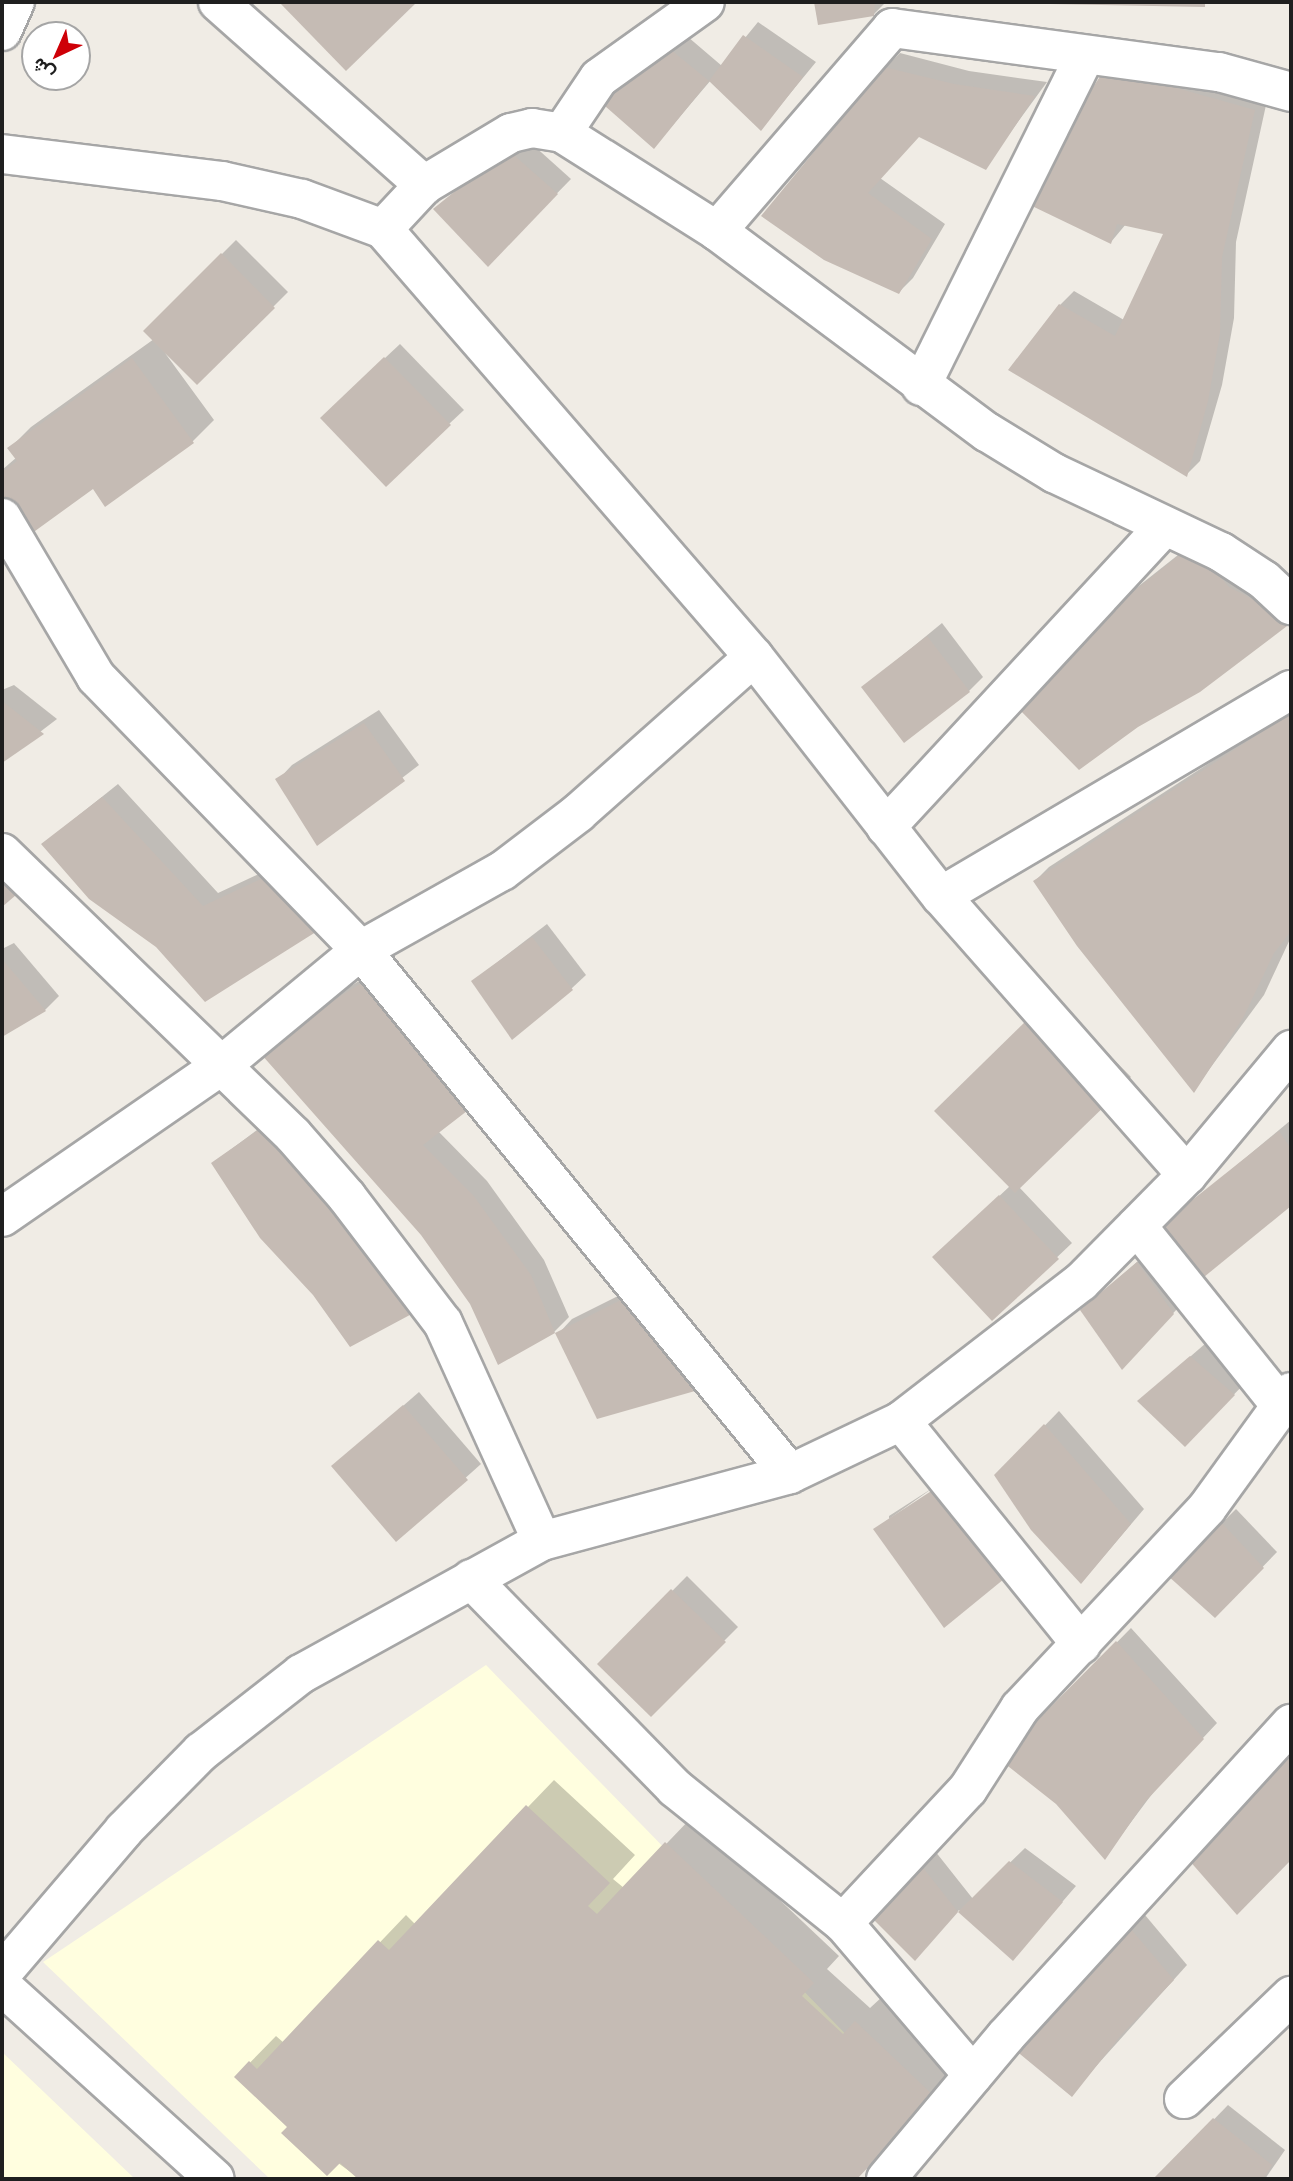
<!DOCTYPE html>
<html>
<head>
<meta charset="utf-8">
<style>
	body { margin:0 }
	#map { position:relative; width:1293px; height:2181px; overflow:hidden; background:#f0ece5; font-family:Mulish,Vazirmatn,sans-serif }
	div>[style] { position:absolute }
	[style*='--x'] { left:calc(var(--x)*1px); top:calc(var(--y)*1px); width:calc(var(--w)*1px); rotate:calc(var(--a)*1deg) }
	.education>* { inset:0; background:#fffedf }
	.shadow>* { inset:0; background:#0003 }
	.building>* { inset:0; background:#c5bbb4 }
	.roads { filter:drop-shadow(2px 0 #a6a6a6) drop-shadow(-2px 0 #a6a6a6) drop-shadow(0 2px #a6a6a6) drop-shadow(0 -2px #a6a6a6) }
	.minor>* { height:38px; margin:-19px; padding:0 19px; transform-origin:19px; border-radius:19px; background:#fff }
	span { translate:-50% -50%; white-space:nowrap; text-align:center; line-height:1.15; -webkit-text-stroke:5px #fff; paint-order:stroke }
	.frame { position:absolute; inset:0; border:4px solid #1f1f1f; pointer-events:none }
	.north { position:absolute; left:21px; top:21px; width:70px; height:70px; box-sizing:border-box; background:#fff; border:2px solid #a5a5a5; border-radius:50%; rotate:224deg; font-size:19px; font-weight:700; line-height:28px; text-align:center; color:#1f1f1f }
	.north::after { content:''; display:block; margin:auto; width:24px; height:32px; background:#ce0007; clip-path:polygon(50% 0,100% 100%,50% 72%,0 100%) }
</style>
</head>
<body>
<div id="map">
	<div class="education">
		<i style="clip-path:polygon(486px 1665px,901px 2091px,826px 2179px,270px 2179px,43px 1962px)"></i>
		<i style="clip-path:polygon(2px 2052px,135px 2179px,2px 2179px)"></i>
	</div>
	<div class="shadow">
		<i style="clip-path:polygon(282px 2px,415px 2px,346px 68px)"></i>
		<i style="clip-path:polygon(816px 2px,886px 2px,873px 15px,819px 23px)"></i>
		<i style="clip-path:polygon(1022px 2px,1208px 2px,1204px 5px)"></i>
		<i style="clip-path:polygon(758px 22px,816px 62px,761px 129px,711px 80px,654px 147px,599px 99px,681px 31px,722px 66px)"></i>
		<i style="clip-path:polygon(900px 53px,969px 71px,1047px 82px,985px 167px,919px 135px,880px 178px,945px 224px,913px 278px,899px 292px,825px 259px,885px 68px)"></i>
		<i style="clip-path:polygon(1181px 71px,1268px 96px,1236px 242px,1234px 318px,1222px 385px,1200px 461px,1186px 475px,1060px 305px,1074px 291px,1124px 320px,1166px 233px,1126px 224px,1111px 242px,1102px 76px)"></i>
		<i style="clip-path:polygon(522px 135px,571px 179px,488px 264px,435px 209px)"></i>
		<i style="clip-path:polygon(236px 240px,288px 292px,197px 383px,165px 353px,214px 420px,193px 441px,105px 504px,93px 487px,2px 506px,2px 470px,17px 457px,10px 448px,31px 427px,154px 339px,145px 331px)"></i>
		<i style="clip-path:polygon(400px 344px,464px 410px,449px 424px,337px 403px)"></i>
		<i style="clip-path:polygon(1207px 532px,1291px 621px,1087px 627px)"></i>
		<i style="clip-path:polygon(942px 623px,983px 677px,969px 691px,864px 687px)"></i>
		<i style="clip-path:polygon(14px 685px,57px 719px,2px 761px,2px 690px)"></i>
		<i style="clip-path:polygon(379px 710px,419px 765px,317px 843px,278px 780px,292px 765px)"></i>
		<i style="clip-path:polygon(1291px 710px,1291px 937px,1264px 995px,1194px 1090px,1035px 881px,1049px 867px)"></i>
		<i style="clip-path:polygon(118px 784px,218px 893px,291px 859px,205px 1000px,157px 946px,43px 844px)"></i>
		<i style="clip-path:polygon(547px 924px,586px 975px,571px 989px,473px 981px)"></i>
		<i style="clip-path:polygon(14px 943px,59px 996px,45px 1010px,2px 1035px,2px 949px)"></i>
		<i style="clip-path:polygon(393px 960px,438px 1131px,487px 1181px,544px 1260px,569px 1317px,554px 1332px,472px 1303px,423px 1234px,263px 1054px,330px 999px)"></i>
		<i style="clip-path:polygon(1053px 997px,1131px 1077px,1019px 1187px,1072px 1243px,992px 1319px,949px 1243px,1010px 1186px)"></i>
		<i style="clip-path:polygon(289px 1106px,314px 1294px,213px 1163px)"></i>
		<i style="clip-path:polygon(1291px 1120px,1291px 1204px,1204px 1275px,1164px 1226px)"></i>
		<i style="clip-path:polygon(1152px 1249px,1187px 1298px,1136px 1354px,1082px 1310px)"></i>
		<i style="clip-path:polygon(652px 1279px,708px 1376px,694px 1390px,558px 1334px,572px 1319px)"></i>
		<i style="clip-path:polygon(1206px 1343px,1248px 1380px,1185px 1445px,1139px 1401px)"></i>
		<i style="clip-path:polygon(419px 1392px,481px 1464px,396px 1540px,334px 1466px)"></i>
		<i style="clip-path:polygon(1059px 1411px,1144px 1509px,1082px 1582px,996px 1476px)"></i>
		<i style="clip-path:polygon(evenodd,954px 1473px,1017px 1564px,875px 1529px,954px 1473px,945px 1480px,947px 1483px,889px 1521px,889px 1516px,945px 1480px)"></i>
		<i style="clip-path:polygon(1236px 1509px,1277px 1552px,1215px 1616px,1170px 1575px)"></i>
		<i style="clip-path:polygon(687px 1576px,738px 1627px,651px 1714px,600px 1664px)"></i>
		<i style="clip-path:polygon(1131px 1628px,1217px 1723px,1158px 1786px,1105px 1857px,1057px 1803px,1002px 1759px)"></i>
		<i style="clip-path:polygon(1291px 1747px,1291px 1859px,1237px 1912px)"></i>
		<i style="clip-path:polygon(554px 1780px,635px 1855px,613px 1879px,624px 1888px,692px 1817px,839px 1956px,827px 1969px,870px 2008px,883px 1996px,960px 2069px,856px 2179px,360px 2179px,289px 2127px,236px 2077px,276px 2036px,284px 2043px,406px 1915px,415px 1924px)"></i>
		<i style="clip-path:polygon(1025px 1848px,1076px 1886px,1013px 1959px,959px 1910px,915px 1959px,875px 1918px,935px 1851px,973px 1899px)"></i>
		<i style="clip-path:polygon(1145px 1915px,1187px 1965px,1071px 2094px,1017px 2049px)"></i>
		<i style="clip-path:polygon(1228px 2105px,1285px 2150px,1265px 2179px,1156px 2179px)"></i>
	</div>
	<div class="building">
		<i style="clip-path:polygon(279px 2px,417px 2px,346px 71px)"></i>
		<i style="clip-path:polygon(814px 2px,875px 2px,874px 16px,818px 25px)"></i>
		<i style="clip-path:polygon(1050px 2px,1205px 2px,1205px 7px,1050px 4px)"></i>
		<i style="clip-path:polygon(743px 35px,803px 77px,761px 131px,709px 81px,654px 149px,597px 99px,665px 45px,709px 81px)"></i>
		<i style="clip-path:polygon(884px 67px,954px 84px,1035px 96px,986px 170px,919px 137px,868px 193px,932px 239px,899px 294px,824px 260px,761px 216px)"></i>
		<i style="clip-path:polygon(1101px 75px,1166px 85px,1255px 110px,1222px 257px,1220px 333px,1208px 401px,1187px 477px,1008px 370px,1059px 304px,1115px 336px,1163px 234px,1117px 224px,1111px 244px,1032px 206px,1056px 143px)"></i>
		<i style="clip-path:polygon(507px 149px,558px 194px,488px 267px,433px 209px)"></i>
		<i style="clip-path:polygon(221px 253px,275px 308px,197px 385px,143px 331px)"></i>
		<i style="clip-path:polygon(384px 357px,451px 425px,386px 487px,320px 418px)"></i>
		<i style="clip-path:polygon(132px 358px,194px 443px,105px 507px,93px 489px,24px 539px,2px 509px,2px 472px,17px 461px,7px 448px)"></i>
		<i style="clip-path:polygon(1192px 545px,1229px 587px,1291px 619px,1291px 623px,1200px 692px,1138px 727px,1079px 770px,1012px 702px,1071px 641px)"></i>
		<i style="clip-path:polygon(927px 636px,970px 692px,904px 743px,861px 687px)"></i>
		<i style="clip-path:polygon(2px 701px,44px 734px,2px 763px)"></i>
		<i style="clip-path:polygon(1291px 713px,1291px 931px,1274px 953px,1243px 1018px,1194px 1093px,1077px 946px,1033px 881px)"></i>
		<i style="clip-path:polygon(364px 723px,405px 781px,317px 846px,275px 779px)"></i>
		<i style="clip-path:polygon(102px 797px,203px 906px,276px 872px,319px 930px,205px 1002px,156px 947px,89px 899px,41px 844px)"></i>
		<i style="clip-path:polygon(2px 877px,16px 895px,2px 907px)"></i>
		<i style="clip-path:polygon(532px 937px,573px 990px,512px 1040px,471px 981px)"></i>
		<i style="clip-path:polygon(2px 959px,46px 1011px,2px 1037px)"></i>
		<i style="clip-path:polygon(378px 973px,476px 1104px,423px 1145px,473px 1195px,531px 1275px,555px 1333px,498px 1365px,470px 1304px,421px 1235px,261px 1054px,313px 1013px)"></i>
		<i style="clip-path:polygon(1031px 1016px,1112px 1099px,1015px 1193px,934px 1111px)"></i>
		<i style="clip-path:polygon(274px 1119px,421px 1309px,350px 1347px,313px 1295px,260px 1238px,211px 1163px)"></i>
		<i style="clip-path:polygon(1279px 1131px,1291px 1149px,1291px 1206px,1204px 1277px,1161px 1225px)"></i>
		<i style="clip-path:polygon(999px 1195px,1059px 1259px,992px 1321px,932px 1257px)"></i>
		<i style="clip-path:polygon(1137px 1262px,1174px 1314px,1122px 1370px,1080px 1310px)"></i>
		<i style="clip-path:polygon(637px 1292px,695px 1391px,597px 1419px,555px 1333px)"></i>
		<i style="clip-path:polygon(1190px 1356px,1235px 1395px,1185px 1447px,1137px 1401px)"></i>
		<i style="clip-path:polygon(403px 1405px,468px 1480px,396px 1542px,331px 1466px)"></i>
		<i style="clip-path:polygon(1044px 1424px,1131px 1524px,1081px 1584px,1031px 1530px,994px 1475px)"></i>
		<i style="clip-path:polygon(939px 1486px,1004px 1579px,944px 1628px,873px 1529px)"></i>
		<i style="clip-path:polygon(1221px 1522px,1264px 1568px,1215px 1618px,1167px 1575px)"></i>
		<i style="clip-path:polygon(671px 1589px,726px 1642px,651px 1717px,597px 1664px)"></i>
		<i style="clip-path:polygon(1116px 1641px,1204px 1739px,1144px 1803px,1105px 1860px,1056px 1804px,999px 1759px)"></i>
		<i style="clip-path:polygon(1291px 1745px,1291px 1860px,1237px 1915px,1188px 1859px)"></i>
		<i style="clip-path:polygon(526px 1805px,610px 1883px,588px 1906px,597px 1914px,665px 1842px,814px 1983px,802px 1996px,843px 2034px,855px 2021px,935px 2097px,857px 2179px,358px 2179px,340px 2163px,327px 2176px,281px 2133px,287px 2127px,234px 2077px,249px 2061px,257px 2069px,378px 1940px,389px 1950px)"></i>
		<i style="clip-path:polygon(1009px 1861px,1063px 1902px,1013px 1961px,958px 1912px)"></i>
		<i style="clip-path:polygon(920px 1864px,958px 1912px,915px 1961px,872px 1918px)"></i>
		<i style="clip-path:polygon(1130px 1928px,1174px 1980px,1121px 2035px,1072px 2097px,1014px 2049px)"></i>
		<i style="clip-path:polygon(1213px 2118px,1272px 2165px,1263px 2179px,1153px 2179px)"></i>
	</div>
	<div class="roads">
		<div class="minor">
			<i style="--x:218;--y:2;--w:276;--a:41.6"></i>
			<i style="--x:2;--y:31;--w:32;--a:-66"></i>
			<i style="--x:562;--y:133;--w:66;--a:-56.1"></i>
			<i style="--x:599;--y:78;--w:130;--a:-35.6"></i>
			<i style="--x:2;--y:154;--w:222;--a:7"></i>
			<i style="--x:222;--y:181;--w:82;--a:12.7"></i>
			<i style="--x:302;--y:199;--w:86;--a:20.3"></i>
			<i style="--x:383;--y:229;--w:566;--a:49.08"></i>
			<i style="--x:754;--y:657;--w:303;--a:52"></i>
			<i style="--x:941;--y:896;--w:372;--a:48.6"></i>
			<i style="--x:1187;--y:1175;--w:163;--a:-50.2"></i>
			<i style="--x:383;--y:229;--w:60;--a:-47"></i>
			<i style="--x:424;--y:185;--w:101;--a:-30.9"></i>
			<i style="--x:511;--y:133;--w:22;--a:-13"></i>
			<i style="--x:532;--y:128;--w:30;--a:9"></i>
			<i style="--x:562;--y:133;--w:183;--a:32.3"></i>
			<i style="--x:717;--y:231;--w:337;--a:36.7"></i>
			<i style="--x:987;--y:432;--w:79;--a:31.5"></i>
			<i style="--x:1054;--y:473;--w:185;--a:25.3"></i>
			<i style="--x:1221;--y:552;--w:51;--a:33.1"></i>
			<i style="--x:1264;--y:580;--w:37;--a:43"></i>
			<i style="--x:717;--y:231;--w:268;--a:-49.2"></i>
			<i style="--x:892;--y:28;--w:330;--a:7.7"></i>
			<i style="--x:1219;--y:72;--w:75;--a:15.5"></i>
			<i style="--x:921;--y:386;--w:369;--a:-63.6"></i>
			<i style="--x:2;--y:518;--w:185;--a:59.4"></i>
			<i style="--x:96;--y:677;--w:380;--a:45.9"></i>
			<i style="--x:361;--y:950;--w:677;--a:50.69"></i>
			<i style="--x:886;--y:827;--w:410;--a:-47.2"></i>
			<i style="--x:2;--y:853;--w:405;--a:44.1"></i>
			<i style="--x:293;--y:1135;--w:82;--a:48.9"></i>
			<i style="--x:347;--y:1197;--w:158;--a:52.7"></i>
			<i style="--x:443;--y:1323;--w:239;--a:65.6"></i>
			<i style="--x:941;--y:896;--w:406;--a:-30.5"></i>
			<i style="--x:2;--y:1217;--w:267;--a:-34.6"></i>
			<i style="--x:222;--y:1065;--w:180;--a:-39.6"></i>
			<i style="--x:361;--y:950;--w:162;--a:-29.3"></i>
			<i style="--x:502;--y:871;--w:96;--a:-37.3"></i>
			<i style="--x:578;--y:813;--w:235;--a:-41.6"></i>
			<i style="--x:1137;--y:1226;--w:232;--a:51.3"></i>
			<i style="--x:901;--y:1421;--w:287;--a:51.1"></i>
			<i style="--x:471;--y:1579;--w:292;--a:45.7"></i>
			<i style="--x:675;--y:1788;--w:216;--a:38.8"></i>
			<i style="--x:2;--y:1973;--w:188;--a:-49.5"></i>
			<i style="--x:124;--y:1830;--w:110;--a:-45.4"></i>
			<i style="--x:201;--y:1752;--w:127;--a:-38"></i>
			<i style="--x:301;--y:1674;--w:275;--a:-28.9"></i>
			<i style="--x:542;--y:1541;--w:257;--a:-15.1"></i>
			<i style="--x:790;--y:1474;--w:123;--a:-25.5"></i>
			<i style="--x:901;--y:1421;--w:227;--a:-37.7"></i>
			<i style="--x:1081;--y:1282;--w:151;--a:-45.3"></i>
			<i style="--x:2;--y:1986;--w:287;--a:42.2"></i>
			<i style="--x:973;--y:2075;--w:200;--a:-130.5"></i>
			<i style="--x:843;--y:1923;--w:183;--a:-47"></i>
			<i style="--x:968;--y:1789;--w:96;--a:-57.3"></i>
			<i style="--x:1020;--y:1708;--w:274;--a:-46.9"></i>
			<i style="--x:1207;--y:1508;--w:143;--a:-54.1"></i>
			<i style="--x:1184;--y:2099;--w:149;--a:-43.9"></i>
			<i style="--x:886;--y:2179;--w:187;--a:-50"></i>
			<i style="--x:1006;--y:2036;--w:423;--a:-47.6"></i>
		</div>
	</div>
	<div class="frame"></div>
	<div class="north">ش</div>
</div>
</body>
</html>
